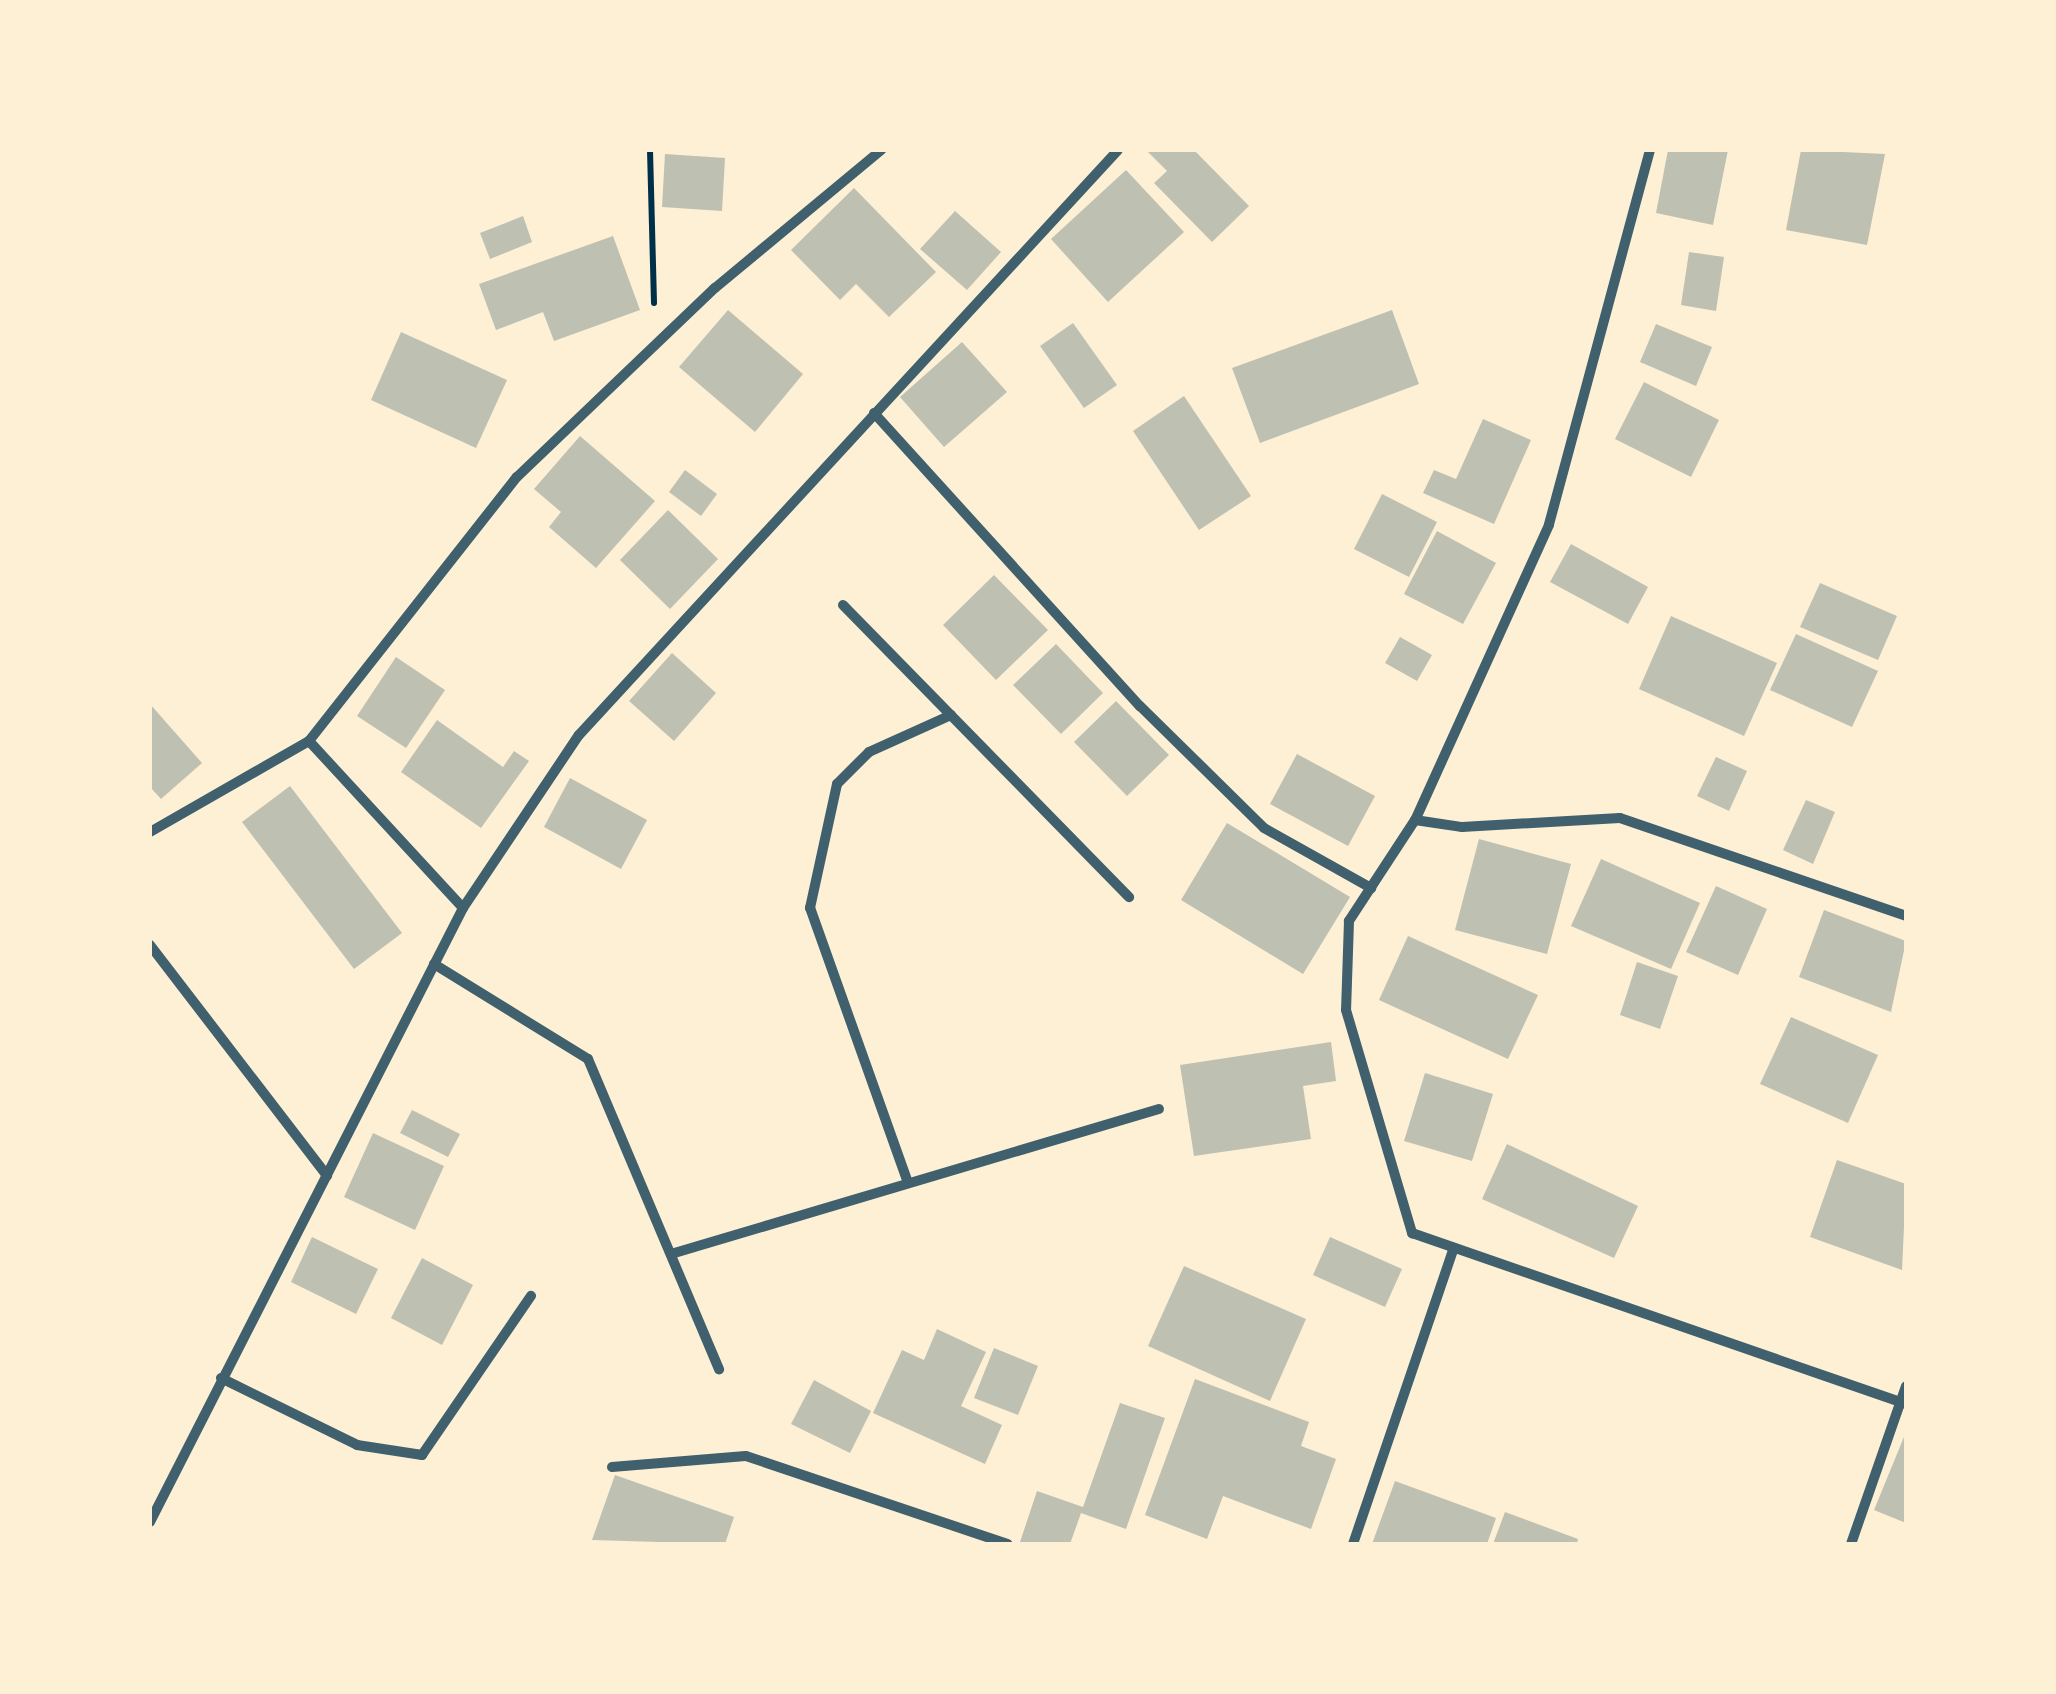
<!DOCTYPE html>
<html>
<head>
<meta charset="utf-8">
<style>
	body { margin:0 }
	#map { position:relative; width:2056px; height:1694px; overflow:hidden; background:#fdf0d5; font-family:"DM Sans",sans-serif }
	div>[style] { position:absolute }
	[style*='--x'] { left:calc(var(--x)*1px); top:calc(var(--y)*1px); width:calc(var(--w)*1px); rotate:calc(var(--a)*1deg) }
	.building>* { inset:0; background:#bec0b2 }
	.path>* { height:6px; margin:-3px; padding:0 3px; transform-origin:3px; border-radius:3px; background:#003049 }
	.minor>* { height:10px; margin:-5px; padding:0 5px; transform-origin:5px; border-radius:5px; background:#3f606c }
	span { translate:-50% -50%; white-space:nowrap; text-align:center; line-height:1.15; -webkit-text-stroke:8px #fdf0d5; paint-order:stroke }
	.frame { position:absolute; inset:0; border:152px solid #fdf0d5; pointer-events:none }
</style>
</head>
<body>
<div id="map">
	<div class="building">
		<i style="clip-path:polygon(1146px 150px,1194px 150px,1249px 206px,1212px 242px,1154px 183px,1167px 171px)"></i>
		<i style="clip-path:polygon(1668px 150px,1728px 150px,1713px 225px,1656px 213px)"></i>
		<i style="clip-path:polygon(1801px 150px,1885px 154px,1867px 245px,1786px 230px)"></i>
		<i style="clip-path:polygon(665px 154px,725px 158px,722px 211px,662px 207px)"></i>
		<i style="clip-path:polygon(1126px 170px,1184px 232px,1108px 302px,1051px 239px)"></i>
		<i style="clip-path:polygon(854px 188px,936px 272px,889px 317px,856px 284px,840px 300px,791px 250px)"></i>
		<i style="clip-path:polygon(955px 211px,1001px 252px,967px 290px,920px 249px)"></i>
		<i style="clip-path:polygon(523px 216px,532px 242px,490px 259px,480px 233px)"></i>
		<i style="clip-path:polygon(613px 236px,640px 310px,554px 341px,543px 312px,496px 330px,479px 284px)"></i>
		<i style="clip-path:polygon(1689px 252px,1724px 257px,1716px 311px,1681px 305px)"></i>
		<i style="clip-path:polygon(728px 310px,803px 374px,755px 432px,679px 367px)"></i>
		<i style="clip-path:polygon(1392px 310px,1419px 384px,1260px 443px,1232px 368px)"></i>
		<i style="clip-path:polygon(1073px 323px,1117px 385px,1084px 408px,1040px 346px)"></i>
		<i style="clip-path:polygon(1656px 324px,1712px 347px,1696px 386px,1640px 362px)"></i>
		<i style="clip-path:polygon(401px 332px,507px 380px,476px 448px,371px 400px)"></i>
		<i style="clip-path:polygon(962px 342px,1007px 392px,944px 447px,900px 397px)"></i>
		<i style="clip-path:polygon(1644px 382px,1719px 420px,1691px 477px,1615px 439px)"></i>
		<i style="clip-path:polygon(1184px 396px,1251px 496px,1199px 530px,1133px 431px)"></i>
		<i style="clip-path:polygon(1483px 419px,1531px 440px,1494px 524px,1423px 493px,1434px 470px,1456px 479px)"></i>
		<i style="clip-path:polygon(580px 436px,655px 501px,596px 568px,549px 527px,561px 512px,534px 489px)"></i>
		<i style="clip-path:polygon(685px 470px,717px 494px,701px 516px,669px 492px)"></i>
		<i style="clip-path:polygon(1382px 494px,1437px 522px,1409px 577px,1354px 549px)"></i>
		<i style="clip-path:polygon(668px 510px,718px 559px,670px 609px,620px 560px)"></i>
		<i style="clip-path:polygon(1437px 531px,1496px 563px,1463px 624px,1404px 594px)"></i>
		<i style="clip-path:polygon(1571px 544px,1648px 587px,1628px 624px,1550px 582px)"></i>
		<i style="clip-path:polygon(994px 575px,1048px 630px,996px 680px,943px 625px)"></i>
		<i style="clip-path:polygon(1820px 583px,1897px 616px,1878px 660px,1800px 627px)"></i>
		<i style="clip-path:polygon(1671px 616px,1777px 663px,1744px 736px,1639px 689px)"></i>
		<i style="clip-path:polygon(1796px 634px,1878px 671px,1852px 727px,1770px 690px)"></i>
		<i style="clip-path:polygon(1400px 637px,1432px 655px,1417px 681px,1385px 663px)"></i>
		<i style="clip-path:polygon(1056px 644px,1103px 693px,1061px 734px,1013px 685px)"></i>
		<i style="clip-path:polygon(672px 653px,716px 693px,674px 741px,629px 701px)"></i>
		<i style="clip-path:polygon(396px 657px,445px 690px,406px 748px,357px 716px)"></i>
		<i style="clip-path:polygon(1116px 701px,1169px 755px,1127px 796px,1074px 742px)"></i>
		<i style="clip-path:polygon(150px 704px,202px 763px,161px 799px,150px 787px)"></i>
		<i style="clip-path:polygon(437px 720px,503px 767px,514px 751px,529px 761px,481px 828px,401px 772px)"></i>
		<i style="clip-path:polygon(1297px 754px,1375px 796px,1348px 846px,1270px 804px)"></i>
		<i style="clip-path:polygon(1716px 757px,1747px 771px,1729px 811px,1697px 796px)"></i>
		<i style="clip-path:polygon(570px 778px,647px 820px,621px 869px,544px 827px)"></i>
		<i style="clip-path:polygon(290px 786px,402px 933px,354px 969px,242px 822px)"></i>
		<i style="clip-path:polygon(1806px 800px,1835px 812px,1813px 864px,1783px 850px)"></i>
		<i style="clip-path:polygon(1227px 823px,1350px 897px,1303px 974px,1181px 900px)"></i>
		<i style="clip-path:polygon(1479px 839px,1571px 864px,1547px 954px,1455px 930px)"></i>
		<i style="clip-path:polygon(1601px 859px,1700px 903px,1671px 969px,1571px 926px)"></i>
		<i style="clip-path:polygon(1716px 886px,1767px 909px,1738px 975px,1686px 952px)"></i>
		<i style="clip-path:polygon(1824px 910px,1906px 941px,1891px 1012px,1799px 977px)"></i>
		<i style="clip-path:polygon(1408px 936px,1538px 995px,1508px 1059px,1379px 1000px)"></i>
		<i style="clip-path:polygon(1637px 962px,1678px 976px,1660px 1029px,1620px 1015px)"></i>
		<i style="clip-path:polygon(1791px 1017px,1878px 1055px,1848px 1123px,1760px 1084px)"></i>
		<i style="clip-path:polygon(1331px 1042px,1336px 1081px,1303px 1086px,1311px 1139px,1194px 1156px,1180px 1065px)"></i>
		<i style="clip-path:polygon(1425px 1073px,1493px 1094px,1472px 1161px,1404px 1141px)"></i>
		<i style="clip-path:polygon(412px 1110px,460px 1134px,448px 1157px,400px 1133px)"></i>
		<i style="clip-path:polygon(373px 1133px,444px 1166px,415px 1230px,344px 1197px)"></i>
		<i style="clip-path:polygon(1507px 1144px,1638px 1206px,1614px 1258px,1482px 1199px)"></i>
		<i style="clip-path:polygon(1837px 1160px,1906px 1184px,1902px 1270px,1810px 1237px)"></i>
		<i style="clip-path:polygon(312px 1237px,378px 1269px,356px 1314px,291px 1282px)"></i>
		<i style="clip-path:polygon(1330px 1237px,1402px 1269px,1385px 1307px,1313px 1275px)"></i>
		<i style="clip-path:polygon(422px 1258px,473px 1285px,442px 1345px,391px 1318px)"></i>
		<i style="clip-path:polygon(1184px 1266px,1306px 1319px,1270px 1401px,1148px 1346px)"></i>
		<i style="clip-path:polygon(937px 1329px,986px 1352px,961px 1406px,1002px 1425px,985px 1464px,873px 1413px,902px 1350px,924px 1360px)"></i>
		<i style="clip-path:polygon(994px 1348px,1038px 1366px,1018px 1415px,974px 1398px)"></i>
		<i style="clip-path:polygon(1195px 1379px,1309px 1422px,1301px 1446px,1336px 1459px,1311px 1529px,1223px 1496px,1207px 1539px,1145px 1515px)"></i>
		<i style="clip-path:polygon(814px 1380px,871px 1411px,850px 1453px,791px 1424px)"></i>
		<i style="clip-path:polygon(1120px 1403px,1165px 1418px,1126px 1529px,1081px 1513px,1070px 1544px,1020px 1542px,1037px 1491px,1083px 1507px)"></i>
		<i style="clip-path:polygon(1906px 1432px,1906px 1523px,1874px 1510px)"></i>
		<i style="clip-path:polygon(615px 1475px,734px 1517px,725px 1544px,592px 1540px)"></i>
		<i style="clip-path:polygon(1395px 1481px,1496px 1518px,1487px 1544px,1372px 1544px)"></i>
		<i style="clip-path:polygon(1505px 1512px,1578px 1539px,1577px 1544px,1493px 1544px)"></i>
	</div>
	<div class="path">
		<i style="--x:650;--y:150;--w:153;--a:88.5"></i>
	</div>
	<div class="minor">
		<i style="--x:1650;--y:150;--w:388;--a:105.1"></i>
		<i style="--x:1549;--y:525;--w:324;--a:114.4"></i>
		<i style="--x:1415;--y:820;--w:121;--a:123.2"></i>
		<i style="--x:1349;--y:921;--w:89;--a:91.9"></i>
		<i style="--x:1346;--y:1010;--w:233;--a:73.5"></i>
		<i style="--x:1412;--y:1233;--w:523;--a:19.09"></i>
		<i style="--x:874;--y:413;--w:396;--a:47.8"></i>
		<i style="--x:1140;--y:706;--w:174;--a:44.5"></i>
		<i style="--x:1264;--y:828;--w:123;--a:29.3"></i>
		<i style="--x:843;--y:605;--w:409;--a:45.6"></i>
		<i style="--x:309;--y:741;--w:227;--a:47.3"></i>
		<i style="--x:1415;--y:820;--w:48;--a:8.5"></i>
		<i style="--x:1462;--y:827;--w:158;--a:-3.3"></i>
		<i style="--x:1620;--y:818;--w:302;--a:18.9"></i>
		<i style="--x:150;--y:832;--w:183;--a:-29.8"></i>
		<i style="--x:309;--y:741;--w:336;--a:-51.8"></i>
		<i style="--x:517;--y:477;--w:274;--a:-43.7"></i>
		<i style="--x:715;--y:288;--w:216;--a:-39.7"></i>
		<i style="--x:150;--y:945;--w:291;--a:52.5"></i>
		<i style="--x:434;--y:964;--w:181;--a:31.7"></i>
		<i style="--x:588;--y:1059;--w:337;--a:67.1"></i>
		<i style="--x:907;--y:1180;--w:289;--a:-109.6"></i>
		<i style="--x:810;--y:908;--w:127;--a:-77.7"></i>
		<i style="--x:837;--y:784;--w:45;--a:-45"></i>
		<i style="--x:869;--y:752;--w:90;--a:-24.3"></i>
		<i style="--x:671;--y:1254;--w:509;--a:-16.55"></i>
		<i style="--x:221;--y:1378;--w:152;--a:26.2"></i>
		<i style="--x:357;--y:1445;--w:66;--a:8.7"></i>
		<i style="--x:422;--y:1455;--w:193;--a:-55.6"></i>
		<i style="--x:612;--y:1467;--w:134;--a:-4.7"></i>
		<i style="--x:746;--y:1456;--w:276;--a:18.6"></i>
		<i style="--x:150;--y:1522;--w:689;--a:-62.99"></i>
		<i style="--x:463;--y:908;--w:208;--a:-56.2"></i>
		<i style="--x:579;--y:735;--w:795;--a:-47.34"></i>
		<i style="--x:1353;--y:1544;--w:313;--a:-71.2"></i>
		<i style="--x:1851;--y:1544;--w:167;--a:-70.8"></i>
	</div>
	<div class="frame"></div>
</div>
</body>
</html>
